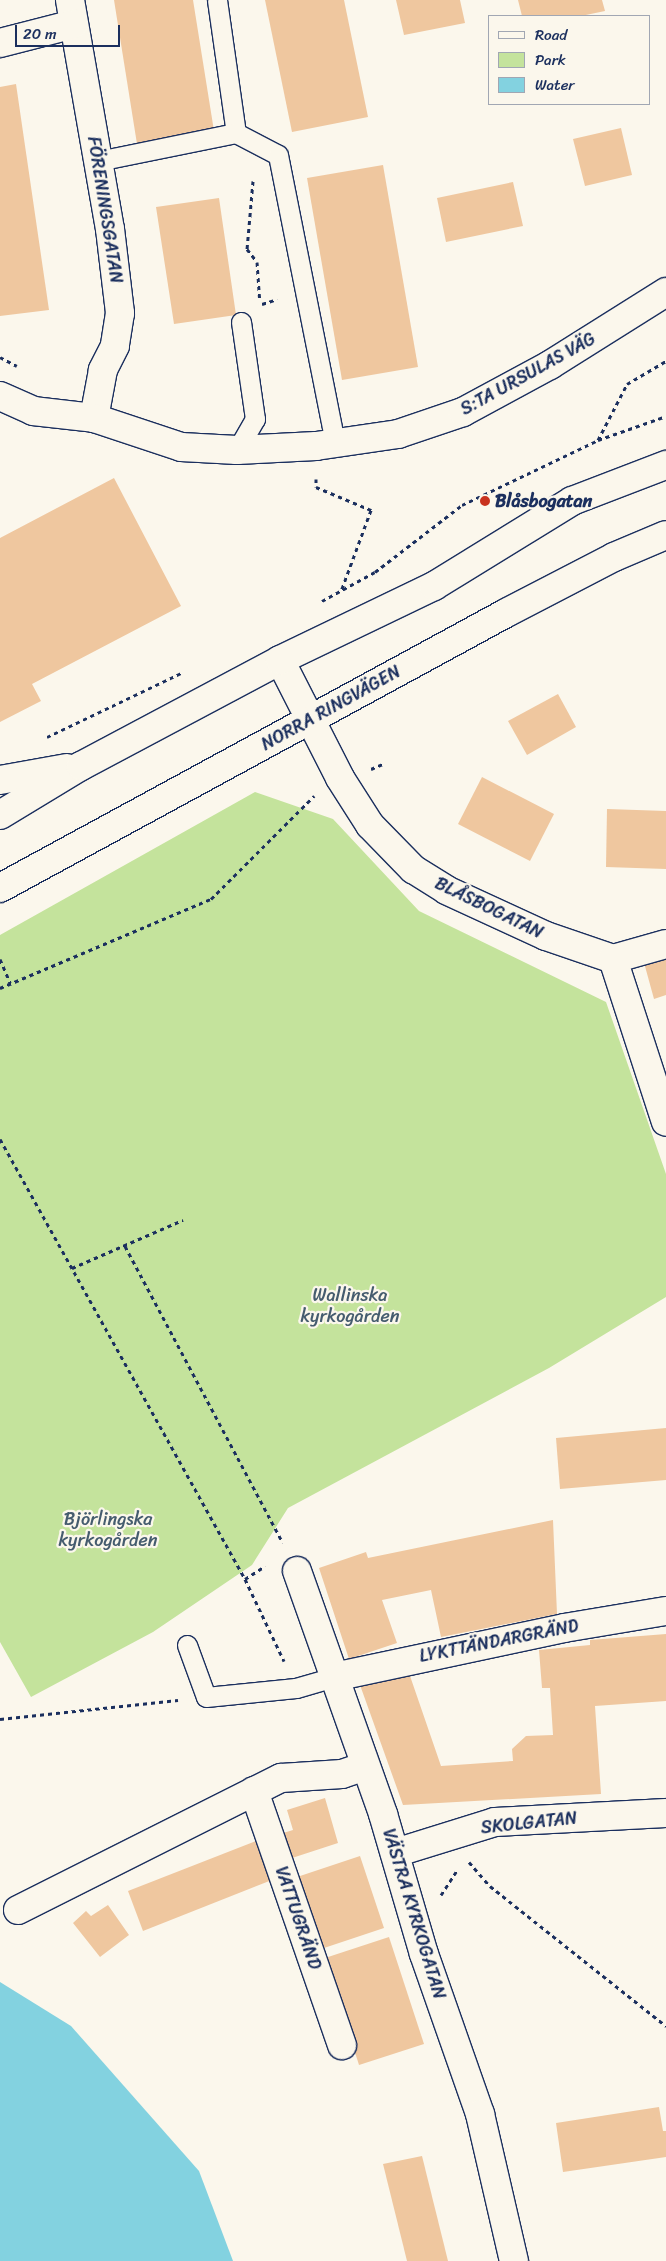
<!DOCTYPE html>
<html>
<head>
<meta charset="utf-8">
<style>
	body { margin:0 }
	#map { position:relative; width:666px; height:2261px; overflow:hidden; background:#fbf7ec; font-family:Sriracha,sans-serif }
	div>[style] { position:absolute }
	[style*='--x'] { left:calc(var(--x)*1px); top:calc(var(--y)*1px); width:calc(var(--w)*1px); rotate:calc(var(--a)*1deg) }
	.green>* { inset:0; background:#c4e39c }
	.water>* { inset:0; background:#83d2e0 }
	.building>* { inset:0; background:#efc79f }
	.path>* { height:3px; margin-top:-1.5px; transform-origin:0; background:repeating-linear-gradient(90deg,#1b2f5e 0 4px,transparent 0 8px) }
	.roads { filter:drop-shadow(1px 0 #1b2f5e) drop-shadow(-1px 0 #1b2f5e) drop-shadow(0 1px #1b2f5e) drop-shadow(0 -1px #1b2f5e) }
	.lane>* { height:19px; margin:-9.5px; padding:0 9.5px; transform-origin:9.5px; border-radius:9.5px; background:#fbf7ec }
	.street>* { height:28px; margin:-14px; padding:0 14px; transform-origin:14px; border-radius:14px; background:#fbf7ec }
	.secondary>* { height:28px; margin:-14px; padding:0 14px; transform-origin:14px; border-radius:14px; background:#fbf7ec }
	.dots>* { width:14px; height:14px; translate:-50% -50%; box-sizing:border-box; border:2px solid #fbf7ec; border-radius:50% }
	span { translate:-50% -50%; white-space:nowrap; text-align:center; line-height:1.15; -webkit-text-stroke:4.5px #fbf7ec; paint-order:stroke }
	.street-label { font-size:18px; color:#1b2f5e }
	.poi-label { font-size:18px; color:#1b2f5e; font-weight:700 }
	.left { translate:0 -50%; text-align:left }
	.park-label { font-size:18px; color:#455c6e }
	.legend { position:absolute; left:488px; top:15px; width:162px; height:90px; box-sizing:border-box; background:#fbf7ec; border:1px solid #a1a7b3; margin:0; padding:6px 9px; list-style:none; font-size:15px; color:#1b2f5e }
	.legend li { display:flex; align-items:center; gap:10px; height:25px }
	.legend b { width:25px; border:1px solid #a1a7b3 }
	.scale { position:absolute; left:15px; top:25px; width:105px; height:22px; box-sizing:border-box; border:2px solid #1b2f5e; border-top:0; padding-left:6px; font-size:15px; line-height:18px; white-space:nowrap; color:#1b2f5e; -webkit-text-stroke:4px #fbf7ec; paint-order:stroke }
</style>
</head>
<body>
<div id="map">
	<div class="green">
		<i style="clip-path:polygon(255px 792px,333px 819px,419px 911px,606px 1002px,666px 1174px,666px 1297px,549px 1368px,288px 1508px,252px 1565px,153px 1632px,31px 1697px,0 1642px,0 935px)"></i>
	</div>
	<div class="water">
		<i style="clip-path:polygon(0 1982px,71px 2026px,199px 2171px,233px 2261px,0 2261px)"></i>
	</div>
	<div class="building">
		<i style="clip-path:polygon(114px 0,193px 0,214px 131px,137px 144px)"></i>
		<i style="clip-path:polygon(265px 0,344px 0,368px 117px,292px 132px)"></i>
		<i style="clip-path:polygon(396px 0,460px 0,465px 23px,404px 35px)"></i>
		<i style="clip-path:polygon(518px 0,602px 0,605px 11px,581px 16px,522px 16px)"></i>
		<i style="clip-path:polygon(16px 84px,49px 310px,0 316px,0 87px)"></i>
		<i style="clip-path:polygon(621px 128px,632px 175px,585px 186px,573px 139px)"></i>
		<i style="clip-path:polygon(383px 165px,418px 367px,342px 380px,307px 178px)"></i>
		<i style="clip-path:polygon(513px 182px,523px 226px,446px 242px,437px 198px)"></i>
		<i style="clip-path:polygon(219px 198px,236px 315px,174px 324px,156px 207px)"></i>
		<i style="clip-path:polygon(114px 478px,181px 606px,32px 684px,41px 701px,0 722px,0 538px)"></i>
		<i style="clip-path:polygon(558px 694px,576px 727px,527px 755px,508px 721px)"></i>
		<i style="clip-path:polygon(482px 777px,554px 814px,530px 861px,458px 824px)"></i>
		<i style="clip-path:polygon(607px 809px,666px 811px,666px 869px,606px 867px)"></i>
		<i style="clip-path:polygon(666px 952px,666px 995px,654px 999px,643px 959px)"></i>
		<i style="clip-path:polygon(666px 1428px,666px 1480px,560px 1489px,556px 1438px)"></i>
		<i style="clip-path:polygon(553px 1520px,557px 1614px,441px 1637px,431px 1590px,382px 1600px,397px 1643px,349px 1659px,319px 1568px,366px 1552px,368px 1558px)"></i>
		<i style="clip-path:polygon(666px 1634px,666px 1701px,595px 1706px,601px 1794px,403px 1805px,360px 1685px,409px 1673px,441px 1766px,513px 1761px,512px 1749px,526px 1736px,553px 1735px,550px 1688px,542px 1688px,539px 1650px,590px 1645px,590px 1640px)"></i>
		<i style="clip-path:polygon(325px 1798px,338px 1843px,289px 1859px,280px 1834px,293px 1830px,287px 1810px)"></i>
		<i style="clip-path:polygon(261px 1839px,277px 1878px,143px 1931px,128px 1891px)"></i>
		<i style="clip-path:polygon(360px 1856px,384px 1928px,321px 1949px,297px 1877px)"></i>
		<i style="clip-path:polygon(108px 1905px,129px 1935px,100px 1957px,73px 1923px,86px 1911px,91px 1916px)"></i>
		<i style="clip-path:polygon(389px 1937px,424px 2044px,359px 2065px,325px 1958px)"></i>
		<i style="clip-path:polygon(659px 2107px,663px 2131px,666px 2131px,666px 2157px,563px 2172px,556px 2123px)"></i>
		<i style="clip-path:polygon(422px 2156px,448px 2261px,407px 2261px,383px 2164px)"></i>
	</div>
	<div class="path">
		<i style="--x:253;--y:181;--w:68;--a:95"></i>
		<i style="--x:247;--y:249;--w:16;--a:52"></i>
		<i style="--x:257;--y:262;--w:39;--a:86"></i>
		<i style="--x:262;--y:304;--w:16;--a:-18"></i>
		<i style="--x:0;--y:357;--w:19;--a:28"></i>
		<i style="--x:598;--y:440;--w:63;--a:-62.6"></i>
		<i style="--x:627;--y:384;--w:45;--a:-30.5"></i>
		<i style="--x:316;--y:479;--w:8;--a:90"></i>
		<i style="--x:316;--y:487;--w:60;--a:22.7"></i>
		<i style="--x:371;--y:510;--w:86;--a:110.3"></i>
		<i style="--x:322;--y:601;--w:60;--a:-28.7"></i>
		<i style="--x:375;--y:572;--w:110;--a:-37.6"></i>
		<i style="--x:462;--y:505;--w:151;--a:-25.5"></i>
		<i style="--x:598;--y:440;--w:72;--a:-19.4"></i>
		<i style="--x:47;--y:737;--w:151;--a:-25.5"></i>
		<i style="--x:371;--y:769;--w:15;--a:-23"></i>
		<i style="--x:0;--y:959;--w:26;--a:67"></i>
		<i style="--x:0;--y:988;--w:229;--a:-22.9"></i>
		<i style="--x:211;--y:899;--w:146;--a:-45"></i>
		<i style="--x:0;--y:1139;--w:504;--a:60.89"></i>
		<i style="--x:245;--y:1579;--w:91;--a:64.6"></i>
		<i style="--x:125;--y:1246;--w:336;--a:62"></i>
		<i style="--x:72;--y:1268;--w:121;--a:-23.4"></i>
		<i style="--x:245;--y:1579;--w:24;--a:-33"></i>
		<i style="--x:0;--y:1719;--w:179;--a:-6.1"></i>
		<i style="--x:469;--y:1862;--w:32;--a:49"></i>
		<i style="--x:490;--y:1886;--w:225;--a:38.5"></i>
		<i style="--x:441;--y:1895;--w:31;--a:-57"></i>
	</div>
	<div class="roads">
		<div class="lane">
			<i style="--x:217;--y:0;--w:134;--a:81.9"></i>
			<i style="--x:98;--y:161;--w:141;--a:-11.5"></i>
			<i style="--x:236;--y:133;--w:47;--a:27.6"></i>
			<i style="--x:278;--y:155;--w:295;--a:78.8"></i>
			<i style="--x:237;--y:450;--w:36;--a:-60"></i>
			<i style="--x:255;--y:419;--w:98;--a:-98.2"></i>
			<i style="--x:187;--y:1645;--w:55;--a:69.9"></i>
			<i style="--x:206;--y:1697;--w:90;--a:-5.7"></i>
			<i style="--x:296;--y:1688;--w:40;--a:-16"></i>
		</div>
		<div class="street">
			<i style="--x:70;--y:0;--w:232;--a:80.1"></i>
			<i style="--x:110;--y:229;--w:85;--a:83.2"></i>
			<i style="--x:120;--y:313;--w:33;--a:99"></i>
			<i style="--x:115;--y:346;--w:27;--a:117"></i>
			<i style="--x:103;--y:370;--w:49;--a:100.6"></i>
			<i style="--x:0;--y:43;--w:76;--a:-14.4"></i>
			<i style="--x:0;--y:396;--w:36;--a:24"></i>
			<i style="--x:33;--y:411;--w:61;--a:6.5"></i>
			<i style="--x:94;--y:418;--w:92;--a:18.4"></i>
			<i style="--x:181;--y:447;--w:56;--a:3.1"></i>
			<i style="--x:237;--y:450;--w:79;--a:-2.9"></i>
			<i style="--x:316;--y:446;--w:83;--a:-8.3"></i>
			<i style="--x:398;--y:434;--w:69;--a:-18.7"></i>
			<i style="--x:463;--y:412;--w:99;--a:-28.4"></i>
			<i style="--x:550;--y:365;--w:137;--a:-32.2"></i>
			<i style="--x:280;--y:660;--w:132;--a:63"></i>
			<i style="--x:340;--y:778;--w:56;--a:57.4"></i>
			<i style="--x:370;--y:825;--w:62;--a:45.7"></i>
			<i style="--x:413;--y:869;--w:39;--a:32"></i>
			<i style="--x:446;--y:890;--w:110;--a:24.7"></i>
			<i style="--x:546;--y:936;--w:71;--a:18.9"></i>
			<i style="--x:613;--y:959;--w:171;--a:72"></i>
			<i style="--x:613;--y:959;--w:55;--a:-15.8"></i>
			<i style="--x:297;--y:1571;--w:258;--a:70.5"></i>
			<i style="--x:383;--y:1814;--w:146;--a:73.7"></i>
			<i style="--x:424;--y:1954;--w:170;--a:70.7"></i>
			<i style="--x:480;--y:2114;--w:151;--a:77"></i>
			<i style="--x:334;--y:1677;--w:235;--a:-12"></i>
			<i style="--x:564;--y:1628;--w:103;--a:-9.5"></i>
			<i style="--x:254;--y:1791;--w:269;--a:70.9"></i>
			<i style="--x:395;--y:1853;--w:105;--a:-17.2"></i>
			<i style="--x:495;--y:1822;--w:171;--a:-3"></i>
			<i style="--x:18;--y:1910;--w:294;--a:-26.7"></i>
			<i style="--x:281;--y:1778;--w:61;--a:-3.8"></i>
			<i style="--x:342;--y:1774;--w:24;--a:-19"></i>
		</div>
		<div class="secondary">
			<i style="--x:0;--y:780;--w:68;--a:-10.2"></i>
			<i style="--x:0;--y:815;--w:95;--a:-31.2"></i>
			<i style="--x:81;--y:766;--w:225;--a:-28"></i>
			<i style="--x:280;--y:660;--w:171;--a:-25.7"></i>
			<i style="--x:434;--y:586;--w:162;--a:-31.6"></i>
			<i style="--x:572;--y:501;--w:101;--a:-21"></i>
			<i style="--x:0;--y:888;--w:576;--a:-28.52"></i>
			<i style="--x:506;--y:613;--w:122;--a:-27.4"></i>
			<i style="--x:614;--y:557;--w:56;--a:-22.9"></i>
		</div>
	</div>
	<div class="dots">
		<i style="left:485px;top:501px;background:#c8321e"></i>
	</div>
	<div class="street-label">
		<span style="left:105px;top:210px;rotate:81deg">FÖRENINGSGATAN</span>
		<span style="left:528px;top:374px;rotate:-29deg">S:TA URSULAS VÄG</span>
		<span style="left:331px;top:708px;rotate:-29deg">NORRA RINGVÄGEN</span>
		<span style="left:489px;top:908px;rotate:26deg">BLÅSBOGATAN</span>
		<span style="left:499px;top:1641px;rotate:-11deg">LYKTTÄNDARGRÄND</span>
		<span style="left:529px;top:1823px;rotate:-6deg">SKOLGATAN</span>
		<span style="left:414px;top:1914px;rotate:73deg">VÄSTRA KYRKOGATAN</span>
		<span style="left:298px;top:1918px;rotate:71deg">VATTUGRÄND</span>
	</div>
	<div class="poi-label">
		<span class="left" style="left:495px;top:501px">Blåsbogatan</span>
	</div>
	<div class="park-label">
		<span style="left:350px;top:1306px">Wallinska<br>kyrkogården</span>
		<span style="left:108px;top:1530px">Björlingska<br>kyrkogården</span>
	</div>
	<ul class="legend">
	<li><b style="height:6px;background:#fbf7ec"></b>Road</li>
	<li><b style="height:14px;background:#c4e39c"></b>Park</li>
	<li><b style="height:14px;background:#83d2e0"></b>Water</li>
	</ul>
	<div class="scale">20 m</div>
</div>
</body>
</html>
